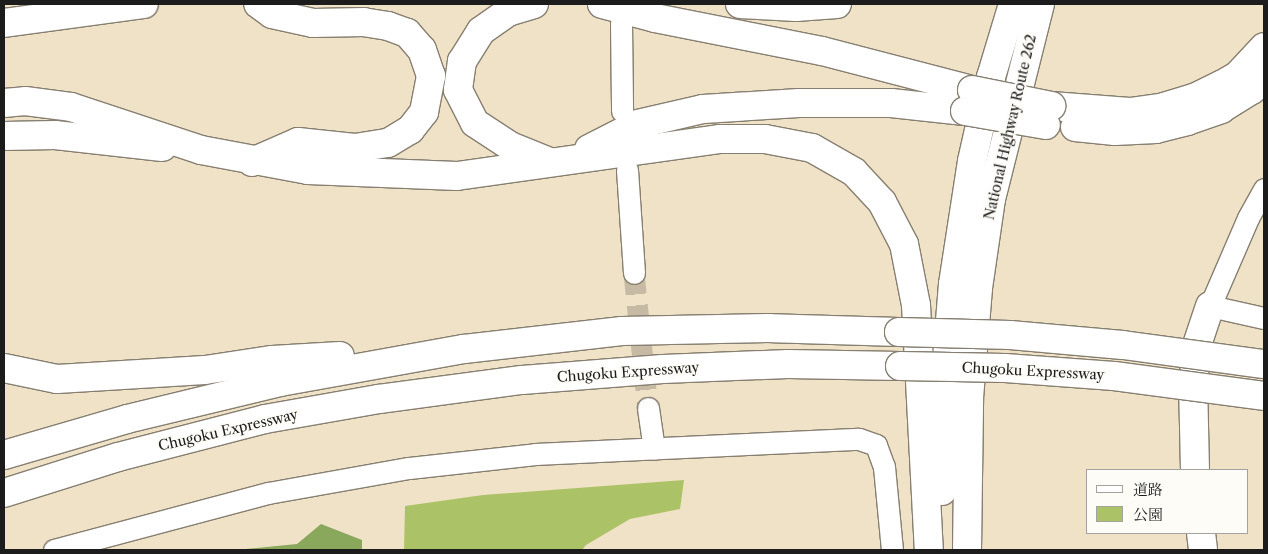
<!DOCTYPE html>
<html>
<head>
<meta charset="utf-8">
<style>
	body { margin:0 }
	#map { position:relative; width:1268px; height:554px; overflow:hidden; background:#f0e2c6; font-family:"Libre Caslon Text","Noto Serif JP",serif }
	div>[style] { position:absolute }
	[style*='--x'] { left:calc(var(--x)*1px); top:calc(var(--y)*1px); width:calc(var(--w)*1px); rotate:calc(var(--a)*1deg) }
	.green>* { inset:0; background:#acc267 }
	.forest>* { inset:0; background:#89a85c }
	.street-tunnel>* { height:21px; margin-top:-10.5px; transform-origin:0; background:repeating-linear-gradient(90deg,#c6baa4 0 21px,transparent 0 32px) }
	.roads { filter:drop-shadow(1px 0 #867f71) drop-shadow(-1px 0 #867f71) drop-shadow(0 1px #867f71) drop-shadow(0 -1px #867f71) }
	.street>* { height:21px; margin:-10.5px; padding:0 10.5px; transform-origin:10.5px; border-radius:10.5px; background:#fff }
	.secondary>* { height:28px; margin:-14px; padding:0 14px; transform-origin:14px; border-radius:14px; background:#fff }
	.highway>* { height:28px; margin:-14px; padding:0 14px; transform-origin:14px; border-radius:14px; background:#fff }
	.bridges { filter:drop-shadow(1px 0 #867f71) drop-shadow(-1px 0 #867f71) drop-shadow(0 1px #867f71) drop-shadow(0 -1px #867f71) }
	.highway-bridge>* { height:28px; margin:-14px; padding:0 14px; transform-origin:14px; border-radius:14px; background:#fff }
	span { translate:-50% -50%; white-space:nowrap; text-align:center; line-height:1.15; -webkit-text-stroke:4.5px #fdfcf7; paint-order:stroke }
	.street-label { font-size:14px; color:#1c1c1c }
	.frame { position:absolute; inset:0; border:5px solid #1c1c1c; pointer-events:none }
	.legend { position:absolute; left:1086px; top:469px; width:162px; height:65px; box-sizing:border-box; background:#fdfcf7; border:1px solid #a3a29f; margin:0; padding:6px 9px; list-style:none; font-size:15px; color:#1c1c1c }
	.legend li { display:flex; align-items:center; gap:10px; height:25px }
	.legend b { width:25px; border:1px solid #a3a29f }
</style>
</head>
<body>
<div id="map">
	<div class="green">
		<i style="clip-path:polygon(684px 480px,680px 509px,630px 519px,586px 545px,582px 550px,404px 550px,405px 506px,483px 495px)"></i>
	</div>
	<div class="forest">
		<i style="clip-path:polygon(321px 524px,362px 540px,362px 550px,235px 550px,297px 544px)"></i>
	</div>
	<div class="street-tunnel">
		<i style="--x:634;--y:273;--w:136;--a:84.1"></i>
	</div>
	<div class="roads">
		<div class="street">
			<i style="--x:621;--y:23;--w:88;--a:89.3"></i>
			<i style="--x:627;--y:170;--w:103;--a:86.1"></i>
			<i style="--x:1264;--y:189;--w:33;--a:119"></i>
			<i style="--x:1248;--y:218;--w:96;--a:113.4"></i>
			<i style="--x:1210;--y:306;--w:55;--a:12.5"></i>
			<i style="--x:648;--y:408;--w:41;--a:81.7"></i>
			<i style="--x:54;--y:550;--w:221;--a:-14.9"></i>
			<i style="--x:268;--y:493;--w:143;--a:-10.1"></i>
			<i style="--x:409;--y:468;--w:127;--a:-6.3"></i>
			<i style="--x:535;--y:454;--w:324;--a:-2.7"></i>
			<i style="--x:859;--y:439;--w:18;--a:19"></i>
			<i style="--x:876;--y:445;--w:23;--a:70"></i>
			<i style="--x:884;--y:467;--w:83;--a:84.5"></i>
		</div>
		<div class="secondary">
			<i style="--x:1195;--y:470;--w:86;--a:-91.3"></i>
			<i style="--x:1193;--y:384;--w:39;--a:-84"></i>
			<i style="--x:1197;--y:345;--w:41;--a:-71.6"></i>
			<i style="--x:1201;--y:533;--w:17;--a:83"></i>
		</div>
		<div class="highway">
			<i style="--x:534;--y:4;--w:27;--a:163"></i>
			<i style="--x:508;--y:12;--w:33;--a:145"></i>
			<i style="--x:481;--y:31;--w:36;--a:122"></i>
			<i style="--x:462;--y:61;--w:29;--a:98"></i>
			<i style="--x:458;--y:90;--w:37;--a:63"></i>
			<i style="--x:475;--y:123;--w:42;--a:33.3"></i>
			<i style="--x:510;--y:146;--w:40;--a:22"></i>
			<i style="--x:602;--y:4;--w:55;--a:14.8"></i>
			<i style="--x:655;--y:18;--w:170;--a:11.2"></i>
			<i style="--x:822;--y:51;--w:155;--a:14.6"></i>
			<i style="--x:740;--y:4;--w:56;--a:3.1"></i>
			<i style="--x:796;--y:7;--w:41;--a:-4.2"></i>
			<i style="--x:4;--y:23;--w:141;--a:-7.7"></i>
			<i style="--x:4;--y:103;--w:21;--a:-5"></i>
			<i style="--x:25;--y:101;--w:46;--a:7.4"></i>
			<i style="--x:71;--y:107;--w:137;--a:18.3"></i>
			<i style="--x:201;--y:150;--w:109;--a:10.6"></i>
			<i style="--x:308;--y:170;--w:149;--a:2.3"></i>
			<i style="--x:457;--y:176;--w:266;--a:-8"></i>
			<i style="--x:720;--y:139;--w:45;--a:0"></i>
			<i style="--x:765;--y:139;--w:48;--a:10.8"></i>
			<i style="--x:812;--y:148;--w:48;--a:29.7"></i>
			<i style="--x:854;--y:172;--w:41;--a:47"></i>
			<i style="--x:882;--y:202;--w:47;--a:62.4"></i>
			<i style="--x:904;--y:244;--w:62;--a:78.9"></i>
			<i style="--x:916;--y:305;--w:245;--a:87"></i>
			<i style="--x:1051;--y:106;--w:79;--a:4.3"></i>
			<i style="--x:1130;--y:112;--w:34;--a:-8"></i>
			<i style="--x:1164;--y:107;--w:31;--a:-17"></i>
			<i style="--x:1194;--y:98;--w:30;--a:-26"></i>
			<i style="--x:1221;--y:85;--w:20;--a:-30"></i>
			<i style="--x:1238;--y:75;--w:38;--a:-47"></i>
			<i style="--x:1075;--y:127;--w:40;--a:5.7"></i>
			<i style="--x:1115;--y:131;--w:41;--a:-2.8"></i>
			<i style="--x:1156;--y:129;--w:32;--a:-14"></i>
			<i style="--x:1187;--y:121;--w:36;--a:-19"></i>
			<i style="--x:1221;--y:109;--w:36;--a:-32"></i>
			<i style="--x:1252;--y:90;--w:18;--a:-47"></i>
			<i style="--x:4;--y:136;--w:51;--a:-1.1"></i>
			<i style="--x:55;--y:135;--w:108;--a:6.4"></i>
			<i style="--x:589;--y:149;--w:55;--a:-27"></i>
			<i style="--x:638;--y:124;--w:67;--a:-13"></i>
			<i style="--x:703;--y:109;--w:96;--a:-3.6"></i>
			<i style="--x:799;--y:103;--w:92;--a:0"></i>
			<i style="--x:891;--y:103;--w:74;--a:6.2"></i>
			<i style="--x:252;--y:162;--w:50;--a:-23.5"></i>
			<i style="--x:298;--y:142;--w:57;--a:6"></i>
			<i style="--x:355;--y:148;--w:33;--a:-9"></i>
			<i style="--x:388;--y:143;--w:26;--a:-31"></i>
			<i style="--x:410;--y:130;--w:23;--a:-52"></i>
			<i style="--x:424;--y:112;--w:37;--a:-79"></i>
			<i style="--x:431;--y:76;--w:28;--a:-109"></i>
			<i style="--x:422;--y:50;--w:23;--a:-131"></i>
			<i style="--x:407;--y:33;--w:20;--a:-160"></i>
			<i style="--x:388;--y:26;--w:24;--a:-171"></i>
			<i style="--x:364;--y:22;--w:51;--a:178.9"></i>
			<i style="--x:313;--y:23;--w:42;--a:-167.6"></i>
			<i style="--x:272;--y:14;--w:17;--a:-144"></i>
			<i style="--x:4;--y:368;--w:54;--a:11.7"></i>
			<i style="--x:57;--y:379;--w:148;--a:-3.5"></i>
			<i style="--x:205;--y:370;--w:68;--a:-8.5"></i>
			<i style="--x:272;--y:360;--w:68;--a:-3.4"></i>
			<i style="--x:4;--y:455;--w:128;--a:-16.3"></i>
			<i style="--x:127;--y:419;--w:157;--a:-13.6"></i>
			<i style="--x:280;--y:382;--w:187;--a:-10.2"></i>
			<i style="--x:464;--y:349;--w:159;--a:-6.5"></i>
			<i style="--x:622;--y:331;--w:146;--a:-1.2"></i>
			<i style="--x:768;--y:328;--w:131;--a:1.7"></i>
			<i style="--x:942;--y:491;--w:83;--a:-89.3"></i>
			<i style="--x:943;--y:408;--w:124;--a:-85.4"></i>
			<i style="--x:953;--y:284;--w:124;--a:-81.2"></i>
			<i style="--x:972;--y:161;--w:86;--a:-77.3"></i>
			<i style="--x:991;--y:77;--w:76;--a:-73.2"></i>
			<i style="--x:4;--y:493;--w:120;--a:-17.5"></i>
			<i style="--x:118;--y:457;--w:152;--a:-14.5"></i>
			<i style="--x:265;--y:419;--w:116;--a:-10"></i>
			<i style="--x:379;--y:399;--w:144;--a:-7.6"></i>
			<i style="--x:522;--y:380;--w:141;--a:-4.5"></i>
			<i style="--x:663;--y:369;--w:125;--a:-2.3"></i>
			<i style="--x:788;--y:364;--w:112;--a:1"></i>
			<i style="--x:967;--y:550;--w:152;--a:-89.2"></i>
			<i style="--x:969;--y:398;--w:110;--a:-85.3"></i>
			<i style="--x:978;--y:288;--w:90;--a:-81.7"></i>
			<i style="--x:991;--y:199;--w:201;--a:-75.9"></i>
		</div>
	</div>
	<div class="bridges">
		<div class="highway-bridge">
			<i style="--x:972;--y:90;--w:81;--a:11.4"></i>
			<i style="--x:965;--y:111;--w:82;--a:9.8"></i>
			<i style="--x:899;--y:332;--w:111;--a:1.5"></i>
			<i style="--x:1010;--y:335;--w:113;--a:5.1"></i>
			<i style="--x:1123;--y:345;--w:142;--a:7.7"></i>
			<i style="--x:900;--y:366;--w:105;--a:1.1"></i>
			<i style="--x:1005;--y:368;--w:109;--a:4.2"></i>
			<i style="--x:1114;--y:376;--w:151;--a:7.6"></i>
		</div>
	</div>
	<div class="street-label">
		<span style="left:1010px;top:127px;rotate:-77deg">National Highway Route 262</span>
		<span style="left:1033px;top:371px;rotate:3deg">Chugoku Expressway</span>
		<span style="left:628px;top:372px;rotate:-4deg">Chugoku Expressway</span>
		<span style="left:228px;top:430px;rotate:-13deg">Chugoku Expressway</span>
	</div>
	<div class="frame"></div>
	<ul class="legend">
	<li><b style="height:6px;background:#fff"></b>道路</li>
	<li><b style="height:14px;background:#acc267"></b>公園</li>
	</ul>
</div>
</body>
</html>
